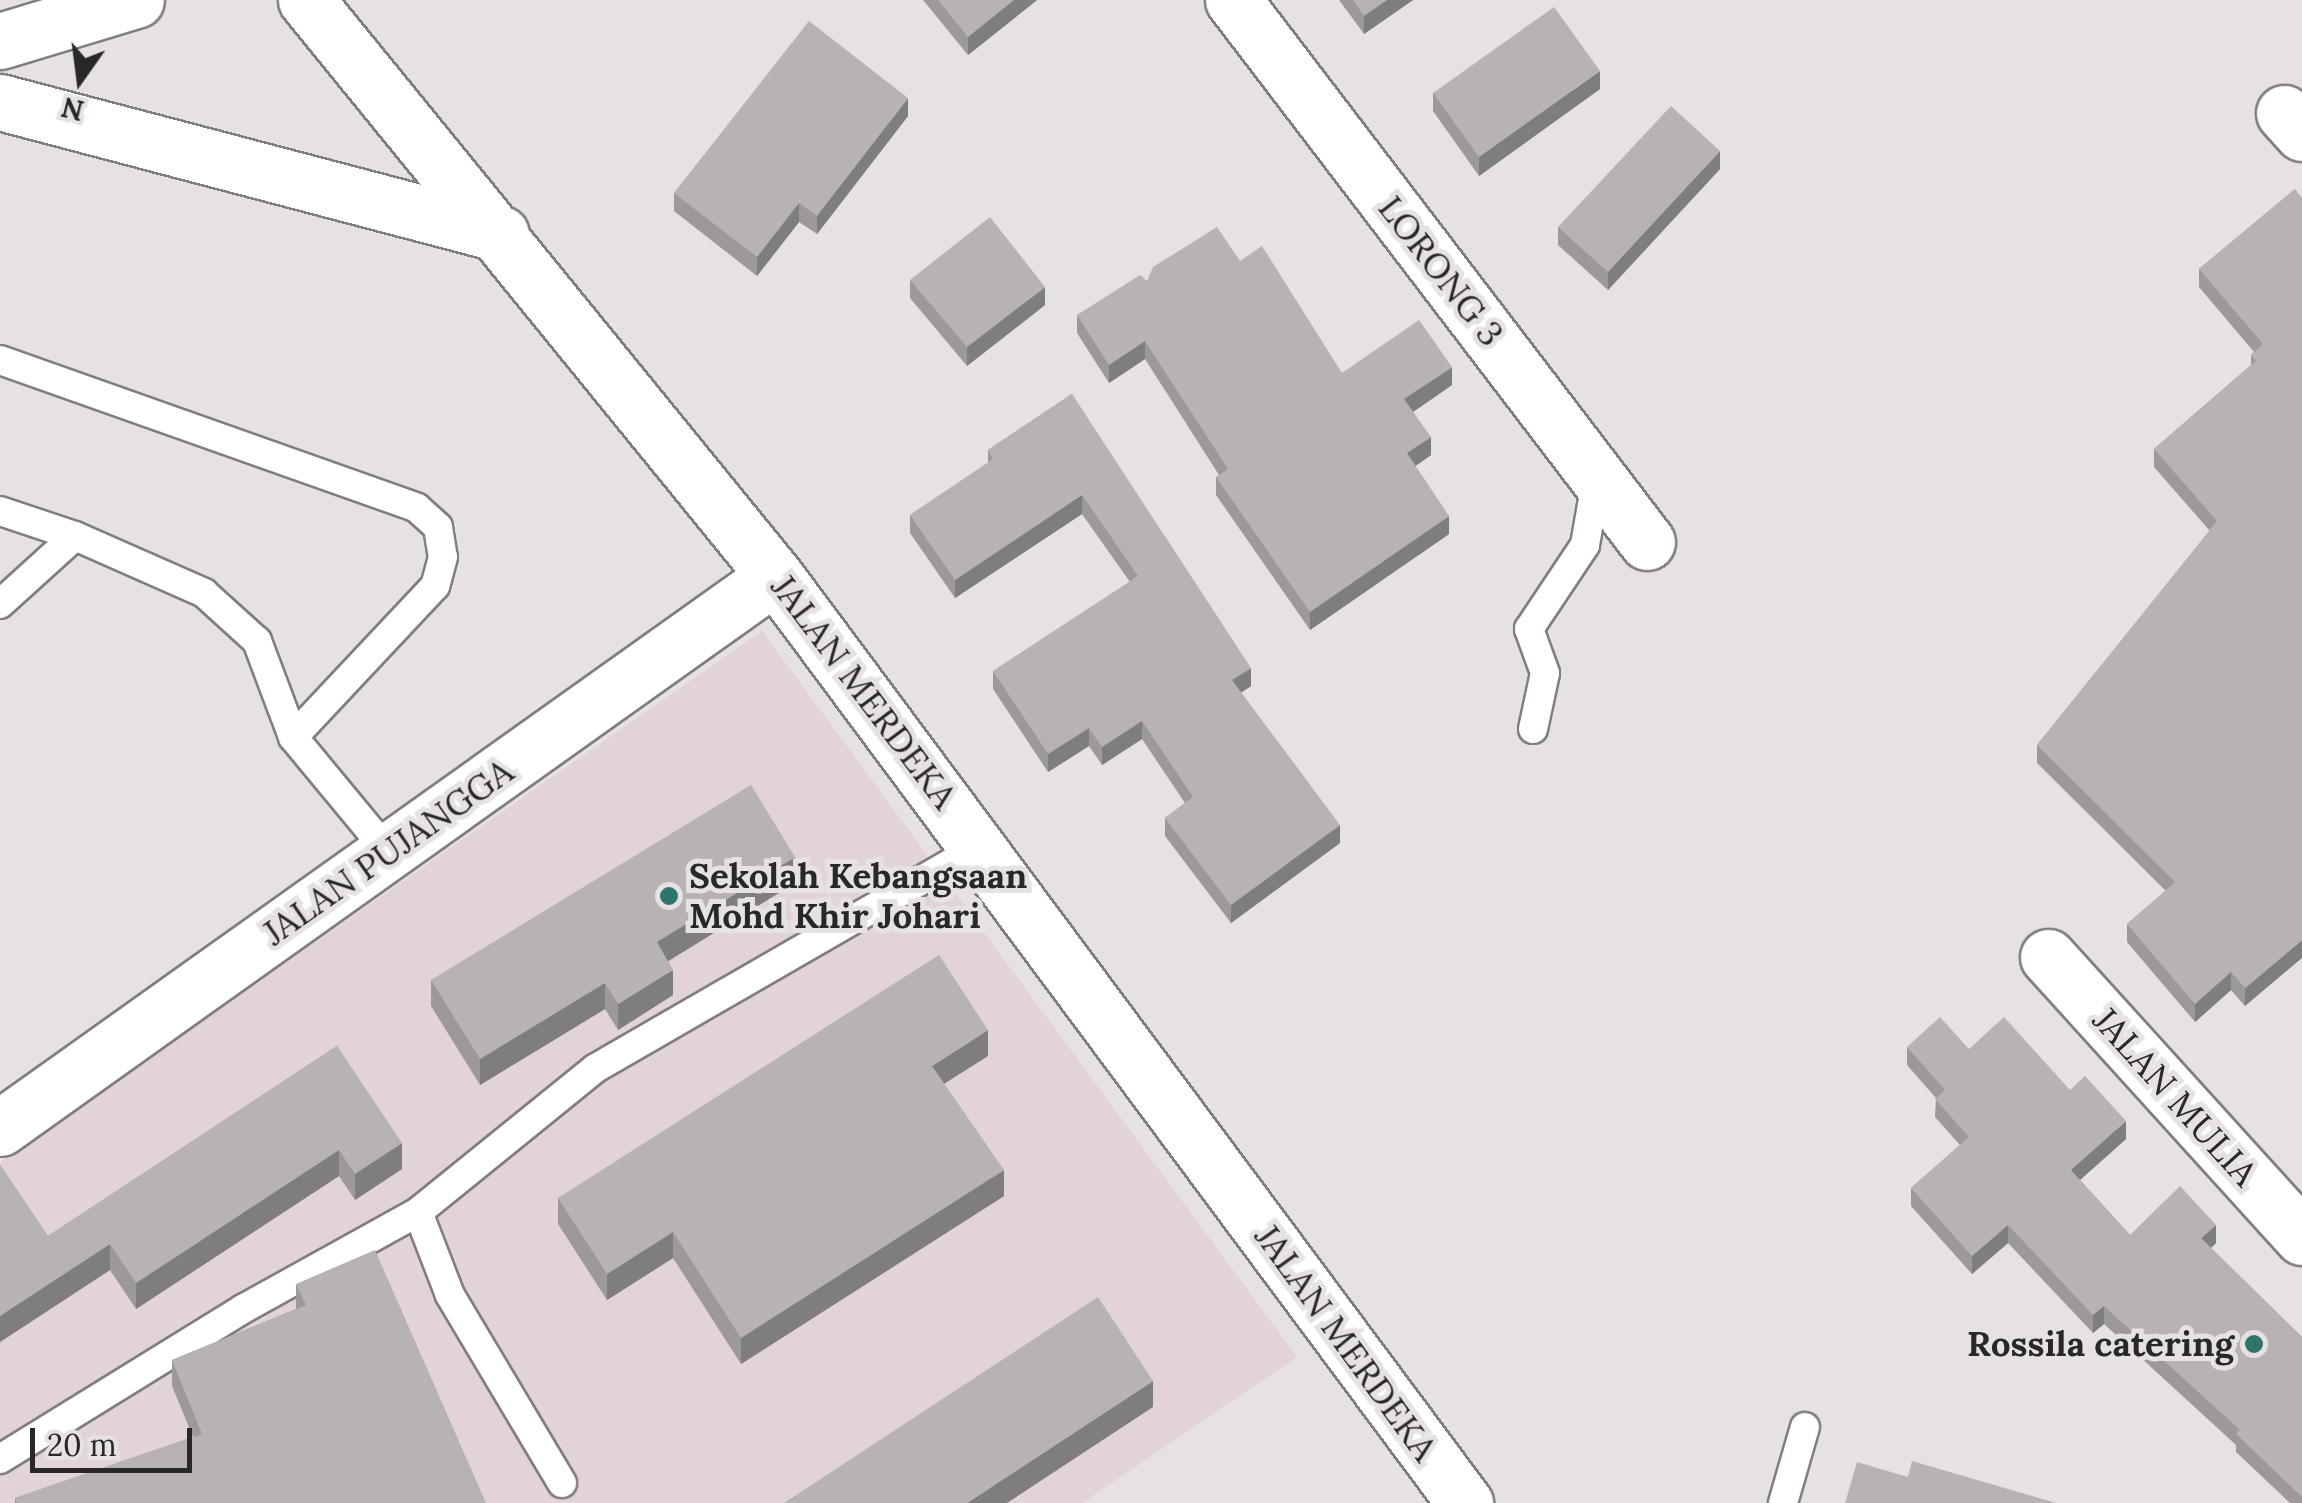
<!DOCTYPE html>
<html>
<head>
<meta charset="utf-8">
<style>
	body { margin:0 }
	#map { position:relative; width:2302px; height:1503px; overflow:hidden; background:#e6e1e2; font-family:Lora,serif }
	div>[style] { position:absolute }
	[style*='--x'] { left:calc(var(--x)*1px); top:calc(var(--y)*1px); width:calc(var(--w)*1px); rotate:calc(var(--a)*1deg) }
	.built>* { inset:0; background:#e1d3d6 }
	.roads { filter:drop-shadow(2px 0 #827d7e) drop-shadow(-2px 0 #827d7e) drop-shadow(0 2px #827d7e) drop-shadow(0 -2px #827d7e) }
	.lane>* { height:28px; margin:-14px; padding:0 14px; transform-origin:14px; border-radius:14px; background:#fff }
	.street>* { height:55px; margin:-27.5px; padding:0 27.5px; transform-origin:27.5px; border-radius:27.5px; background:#fff }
	.secondary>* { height:55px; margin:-27.5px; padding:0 27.5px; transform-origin:27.5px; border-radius:27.5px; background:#fff }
	.wall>* { inset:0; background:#9d999a }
	.shaded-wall>* { inset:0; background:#807d7d }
	.building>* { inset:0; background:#b7b2b3 }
	.dots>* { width:28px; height:28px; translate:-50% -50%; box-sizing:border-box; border:5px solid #e6e1e2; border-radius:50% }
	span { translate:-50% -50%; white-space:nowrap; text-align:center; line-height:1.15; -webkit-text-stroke:10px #e6e1e2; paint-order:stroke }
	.street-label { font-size:35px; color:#292727 }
	.poi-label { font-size:35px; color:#292727; font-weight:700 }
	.left { translate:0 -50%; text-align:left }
	.right { translate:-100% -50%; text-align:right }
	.north { position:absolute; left:30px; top:30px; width:100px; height:100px; -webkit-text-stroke:8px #e6e1e2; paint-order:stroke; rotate:194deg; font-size:28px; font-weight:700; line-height:40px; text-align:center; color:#292727 }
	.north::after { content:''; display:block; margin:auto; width:35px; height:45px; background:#292727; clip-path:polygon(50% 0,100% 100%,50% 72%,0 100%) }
	.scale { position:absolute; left:30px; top:1428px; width:162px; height:45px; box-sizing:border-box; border:5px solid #292727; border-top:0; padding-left:12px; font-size:30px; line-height:35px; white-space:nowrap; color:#292727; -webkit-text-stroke:8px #e6e1e2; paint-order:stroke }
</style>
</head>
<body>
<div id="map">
	<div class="built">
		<i style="clip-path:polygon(762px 631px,1297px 1357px,1082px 1503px,0 1503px,0 1162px)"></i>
	</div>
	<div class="roads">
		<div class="lane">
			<i style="--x:0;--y:360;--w:442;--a:19.5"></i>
			<i style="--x:417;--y:508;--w:28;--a:42"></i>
			<i style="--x:438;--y:527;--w:30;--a:81"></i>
			<i style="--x:443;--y:557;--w:30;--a:105"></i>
			<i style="--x:435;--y:586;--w:207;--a:133.2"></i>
			<i style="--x:0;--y:511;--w:79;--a:18.4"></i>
			<i style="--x:75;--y:536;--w:141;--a:23.8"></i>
			<i style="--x:204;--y:593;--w:72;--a:42.2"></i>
			<i style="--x:257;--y:641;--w:103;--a:69.4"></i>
			<i style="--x:293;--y:737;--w:149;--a:50.4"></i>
			<i style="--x:0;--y:604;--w:101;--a:-42.2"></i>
			<i style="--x:1533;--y:729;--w:57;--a:-77.9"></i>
			<i style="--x:1545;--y:673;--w:47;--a:-110"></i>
			<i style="--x:1529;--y:629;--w:101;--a:-56.3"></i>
			<i style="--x:1585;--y:545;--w:70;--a:-80.1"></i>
			<i style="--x:0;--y:1459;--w:286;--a:-31.7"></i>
			<i style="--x:243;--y:1309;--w:200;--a:-29"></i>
			<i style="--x:562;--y:1483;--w:219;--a:-120.8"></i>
			<i style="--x:450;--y:1295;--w:89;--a:-111.1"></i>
			<i style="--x:418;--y:1212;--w:229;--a:-39"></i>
			<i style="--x:596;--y:1068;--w:444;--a:-30"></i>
			<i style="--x:1783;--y:1503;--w:79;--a:-73.9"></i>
		</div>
		<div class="street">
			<i style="--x:1233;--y:0;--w:682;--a:52.63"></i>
			<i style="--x:2284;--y:113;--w:27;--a:48"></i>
			<i style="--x:2048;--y:957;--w:378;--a:47.8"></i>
			<i style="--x:0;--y:1128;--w:951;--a:-35.46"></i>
		</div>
		<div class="secondary">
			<i style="--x:306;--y:0;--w:743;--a:50.85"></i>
			<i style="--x:775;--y:576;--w:1156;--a:53.34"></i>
			<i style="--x:0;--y:41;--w:142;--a:-16.8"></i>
			<i style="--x:0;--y:102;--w:518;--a:14.76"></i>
		</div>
	</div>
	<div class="wall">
		<i style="clip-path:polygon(923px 0,1037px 0,968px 55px)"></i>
		<i style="clip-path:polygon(1339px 0,1413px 0,1364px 34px)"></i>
		<i style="clip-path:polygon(1600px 89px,1479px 176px,1433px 111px,1433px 93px)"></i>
		<i style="clip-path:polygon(908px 116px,817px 234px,799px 222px,757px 276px,674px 211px,674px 193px)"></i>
		<i style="clip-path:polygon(1720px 169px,1608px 290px,1558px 245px,1558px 227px)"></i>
		<i style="clip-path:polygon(2295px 189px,2245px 1006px,2231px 990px,2195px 1022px,2127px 942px,2127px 924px,2166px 891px,2037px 763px,2037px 745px,2210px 531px,2154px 467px,2154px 449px,2251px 365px,2251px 355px,2254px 352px,2199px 287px,2199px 269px)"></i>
		<i style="clip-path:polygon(1240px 261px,1342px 373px,1452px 385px,1413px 412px,1431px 455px,1415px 466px,1449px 534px,1310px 630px,1216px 495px,1216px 477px,1219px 475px,1145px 359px,1109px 383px,1077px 333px,1077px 315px,1147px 281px)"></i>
		<i style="clip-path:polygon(910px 280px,1045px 305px,967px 366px,910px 298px)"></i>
		<i style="clip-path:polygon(1072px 394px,1251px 686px,1241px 693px,1340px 843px,1231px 923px,1165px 836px,1165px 818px,1185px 803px,1142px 739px,1102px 765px,1089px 746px,1048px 772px,993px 689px,993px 671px,1130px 582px,1082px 514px,955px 598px,910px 533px,910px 515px,988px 463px,988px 450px)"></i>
		<i style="clip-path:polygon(795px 883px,668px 961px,673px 995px,618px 1030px,605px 1009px,480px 1085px,431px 1006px,431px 980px)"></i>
		<i style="clip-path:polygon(337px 1046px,402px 1169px,355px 1200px,339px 1176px,136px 1309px,110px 1270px,0 1342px,0 1165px,48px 1236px)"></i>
		<i style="clip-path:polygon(1907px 1047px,1969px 1049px,2070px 1090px,2126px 1139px,2080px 1180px,2130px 1235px,2216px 1243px,2211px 1248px,2302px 1337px,2302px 1503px,2290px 1503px,2236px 1452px,2236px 1445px,2104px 1324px,2093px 1333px,2008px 1243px,1972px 1274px,1911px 1206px,1911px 1188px,1960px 1145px,1935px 1117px,1936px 1098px,1907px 1065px)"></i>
		<i style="clip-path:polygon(988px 1056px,944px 1084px,1004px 1196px,741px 1364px,673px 1258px,607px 1300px,558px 1224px,558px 1198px)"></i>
		<i style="clip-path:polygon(296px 1284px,486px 1503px,15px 1503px,15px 1498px,193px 1437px,172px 1386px,172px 1360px,296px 1309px)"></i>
	</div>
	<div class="shaded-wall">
		<i style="clip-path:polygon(1014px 0,1037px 0,968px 55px,968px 37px)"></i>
		<i style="clip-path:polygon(1387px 0,1413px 0,1364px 34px,1364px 16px)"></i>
		<i style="clip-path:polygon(1600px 71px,1600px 89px,1479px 176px,1479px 157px)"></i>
		<i style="clip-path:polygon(908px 98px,908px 116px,817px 234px,817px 216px)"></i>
		<i style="clip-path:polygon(1720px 151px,1720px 169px,1608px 290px,1608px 272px)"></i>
		<i style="clip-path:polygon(799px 203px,799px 222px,757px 276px,757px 257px)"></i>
		<i style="clip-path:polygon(1045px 287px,1045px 305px,967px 366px,967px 347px)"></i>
		<i style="clip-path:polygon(1145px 341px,1145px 359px,1109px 383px,1109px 365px)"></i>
		<i style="clip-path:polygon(1452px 367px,1452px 385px,1404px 418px,1404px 399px)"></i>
		<i style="clip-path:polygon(1431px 437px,1431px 455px,1407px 472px,1407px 453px)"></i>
		<i style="clip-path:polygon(1082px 495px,1082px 514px,955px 598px,955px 580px)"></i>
		<i style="clip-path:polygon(1449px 516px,1449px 534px,1310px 630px,1310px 612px)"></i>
		<i style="clip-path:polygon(1251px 668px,1251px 686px,1232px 698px,1232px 680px)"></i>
		<i style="clip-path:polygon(1142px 721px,1142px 739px,1102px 765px,1102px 747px)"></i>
		<i style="clip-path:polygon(1089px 728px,1089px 746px,1048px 772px,1048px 754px)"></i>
		<i style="clip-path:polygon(1340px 825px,1340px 843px,1231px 923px,1231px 905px)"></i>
		<i style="clip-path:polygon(795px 857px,795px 883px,657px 968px,657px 942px)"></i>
		<i style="clip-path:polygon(2302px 940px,2302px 958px,2245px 1006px,2245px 988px)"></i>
		<i style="clip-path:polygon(673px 970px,673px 995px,618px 1030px,618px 1004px)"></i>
		<i style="clip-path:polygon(2231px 972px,2231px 990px,2195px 1022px,2195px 1004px)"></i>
		<i style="clip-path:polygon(605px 983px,605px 1009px,480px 1085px,480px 1059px)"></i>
		<i style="clip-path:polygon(988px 1030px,988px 1056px,932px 1091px,932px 1066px)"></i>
		<i style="clip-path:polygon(2126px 1121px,2126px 1139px,2071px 1188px,2071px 1170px)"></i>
		<i style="clip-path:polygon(402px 1143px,402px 1169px,355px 1200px,355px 1174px)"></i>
		<i style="clip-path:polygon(339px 1150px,339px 1176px,136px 1309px,136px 1283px)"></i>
		<i style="clip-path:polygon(1004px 1170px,1004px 1196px,741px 1364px,741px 1338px)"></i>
		<i style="clip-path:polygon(2008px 1225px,2008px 1243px,1972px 1274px,1972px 1256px)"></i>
		<i style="clip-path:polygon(2216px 1225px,2216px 1243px,2201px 1257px,2201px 1238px)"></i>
		<i style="clip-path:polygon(673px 1232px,673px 1258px,607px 1300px,607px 1274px)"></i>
		<i style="clip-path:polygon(110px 1244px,110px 1270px,0 1342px,0 1316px)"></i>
		<i style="clip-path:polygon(2104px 1306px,2104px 1324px,2093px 1333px,2093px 1315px)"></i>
		<i style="clip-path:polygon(1153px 1381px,1153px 1407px,1007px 1503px,967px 1503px)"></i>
	</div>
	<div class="building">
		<i style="clip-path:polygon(938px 0,1014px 0,968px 37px)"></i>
		<i style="clip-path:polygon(1353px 0,1387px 0,1364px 16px)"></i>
		<i style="clip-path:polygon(1554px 7px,1600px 71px,1479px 157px,1433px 93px)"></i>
		<i style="clip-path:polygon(809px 21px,908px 98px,817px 216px,799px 203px,757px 257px,674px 193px)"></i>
		<i style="clip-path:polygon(1671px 106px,1720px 151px,1608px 272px,1558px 227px)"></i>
		<i style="clip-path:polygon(2295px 189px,2302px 198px,2302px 940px,2245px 988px,2231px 972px,2195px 1004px,2127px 924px,2175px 882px,2037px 745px,2217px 521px,2154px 449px,2256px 361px,2251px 355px,2263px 344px,2199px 269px)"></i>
		<i style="clip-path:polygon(990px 217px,1045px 287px,967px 347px,910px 280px)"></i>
		<i style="clip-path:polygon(1217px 227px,1240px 261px,1262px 246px,1342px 373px,1419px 320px,1452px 367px,1404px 399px,1431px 437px,1407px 453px,1449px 516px,1310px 612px,1216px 477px,1228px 469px,1145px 341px,1109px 365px,1077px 315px,1140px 275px,1147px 281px,1153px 267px)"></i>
		<i style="clip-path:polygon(1072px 394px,1251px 668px,1232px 680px,1340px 825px,1231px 905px,1165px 818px,1193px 797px,1142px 721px,1102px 747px,1089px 728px,1048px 754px,993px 671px,1138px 576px,1082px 495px,955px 580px,910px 515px,993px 459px,988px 450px)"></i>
		<i style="clip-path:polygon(751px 785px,795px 857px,657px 942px,673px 970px,618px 1004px,605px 983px,480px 1059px,431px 980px)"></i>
		<i style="clip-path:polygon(939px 955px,988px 1030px,932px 1066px,1004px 1170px,741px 1338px,673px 1232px,607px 1274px,558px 1198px)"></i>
		<i style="clip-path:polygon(1940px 1017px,1969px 1049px,2004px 1017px,2070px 1090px,2085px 1076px,2126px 1121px,2071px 1170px,2130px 1235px,2180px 1186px,2216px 1225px,2201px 1238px,2302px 1337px,2302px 1497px,2236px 1434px,2240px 1430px,2104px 1306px,2093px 1315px,2008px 1225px,1972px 1256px,1911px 1188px,1969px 1137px,1935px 1099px,1945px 1090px,1907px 1047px)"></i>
		<i style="clip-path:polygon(337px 1046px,402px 1143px,355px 1174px,339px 1150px,136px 1283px,110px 1244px,0 1316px,0 1165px,48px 1236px)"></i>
		<i style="clip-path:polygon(375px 1250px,486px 1503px,17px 1503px,15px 1498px,202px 1434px,172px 1360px,306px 1305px,296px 1284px)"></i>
		<i style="clip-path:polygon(1098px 1297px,1153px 1381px,967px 1503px,784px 1503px)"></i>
		<i style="clip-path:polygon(1912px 1461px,2056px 1503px,1845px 1503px,1857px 1462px,1908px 1477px)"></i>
	</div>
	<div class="dots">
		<i style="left:669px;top:896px;background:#2e756b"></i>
		<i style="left:2254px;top:1344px;background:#2e756b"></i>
	</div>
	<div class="street-label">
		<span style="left:1441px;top:271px;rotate:52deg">LORONG 3</span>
		<span style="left:864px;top:692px;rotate:53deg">JALAN MERDEKA</span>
		<span style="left:388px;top:852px;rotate:-35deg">JALAN PUJANGGA</span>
		<span style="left:2175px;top:1097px;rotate:48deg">JALAN MULIA</span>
		<span style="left:1346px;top:1343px;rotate:54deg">JALAN MERDEKA</span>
	</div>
	<div class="poi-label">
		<span class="left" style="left:689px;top:896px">Sekolah Kebangsaan<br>Mohd Khir Johari</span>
		<span class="right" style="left:2234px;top:1344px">Rossila catering</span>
	</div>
	<div class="north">N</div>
	<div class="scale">20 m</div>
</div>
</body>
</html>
